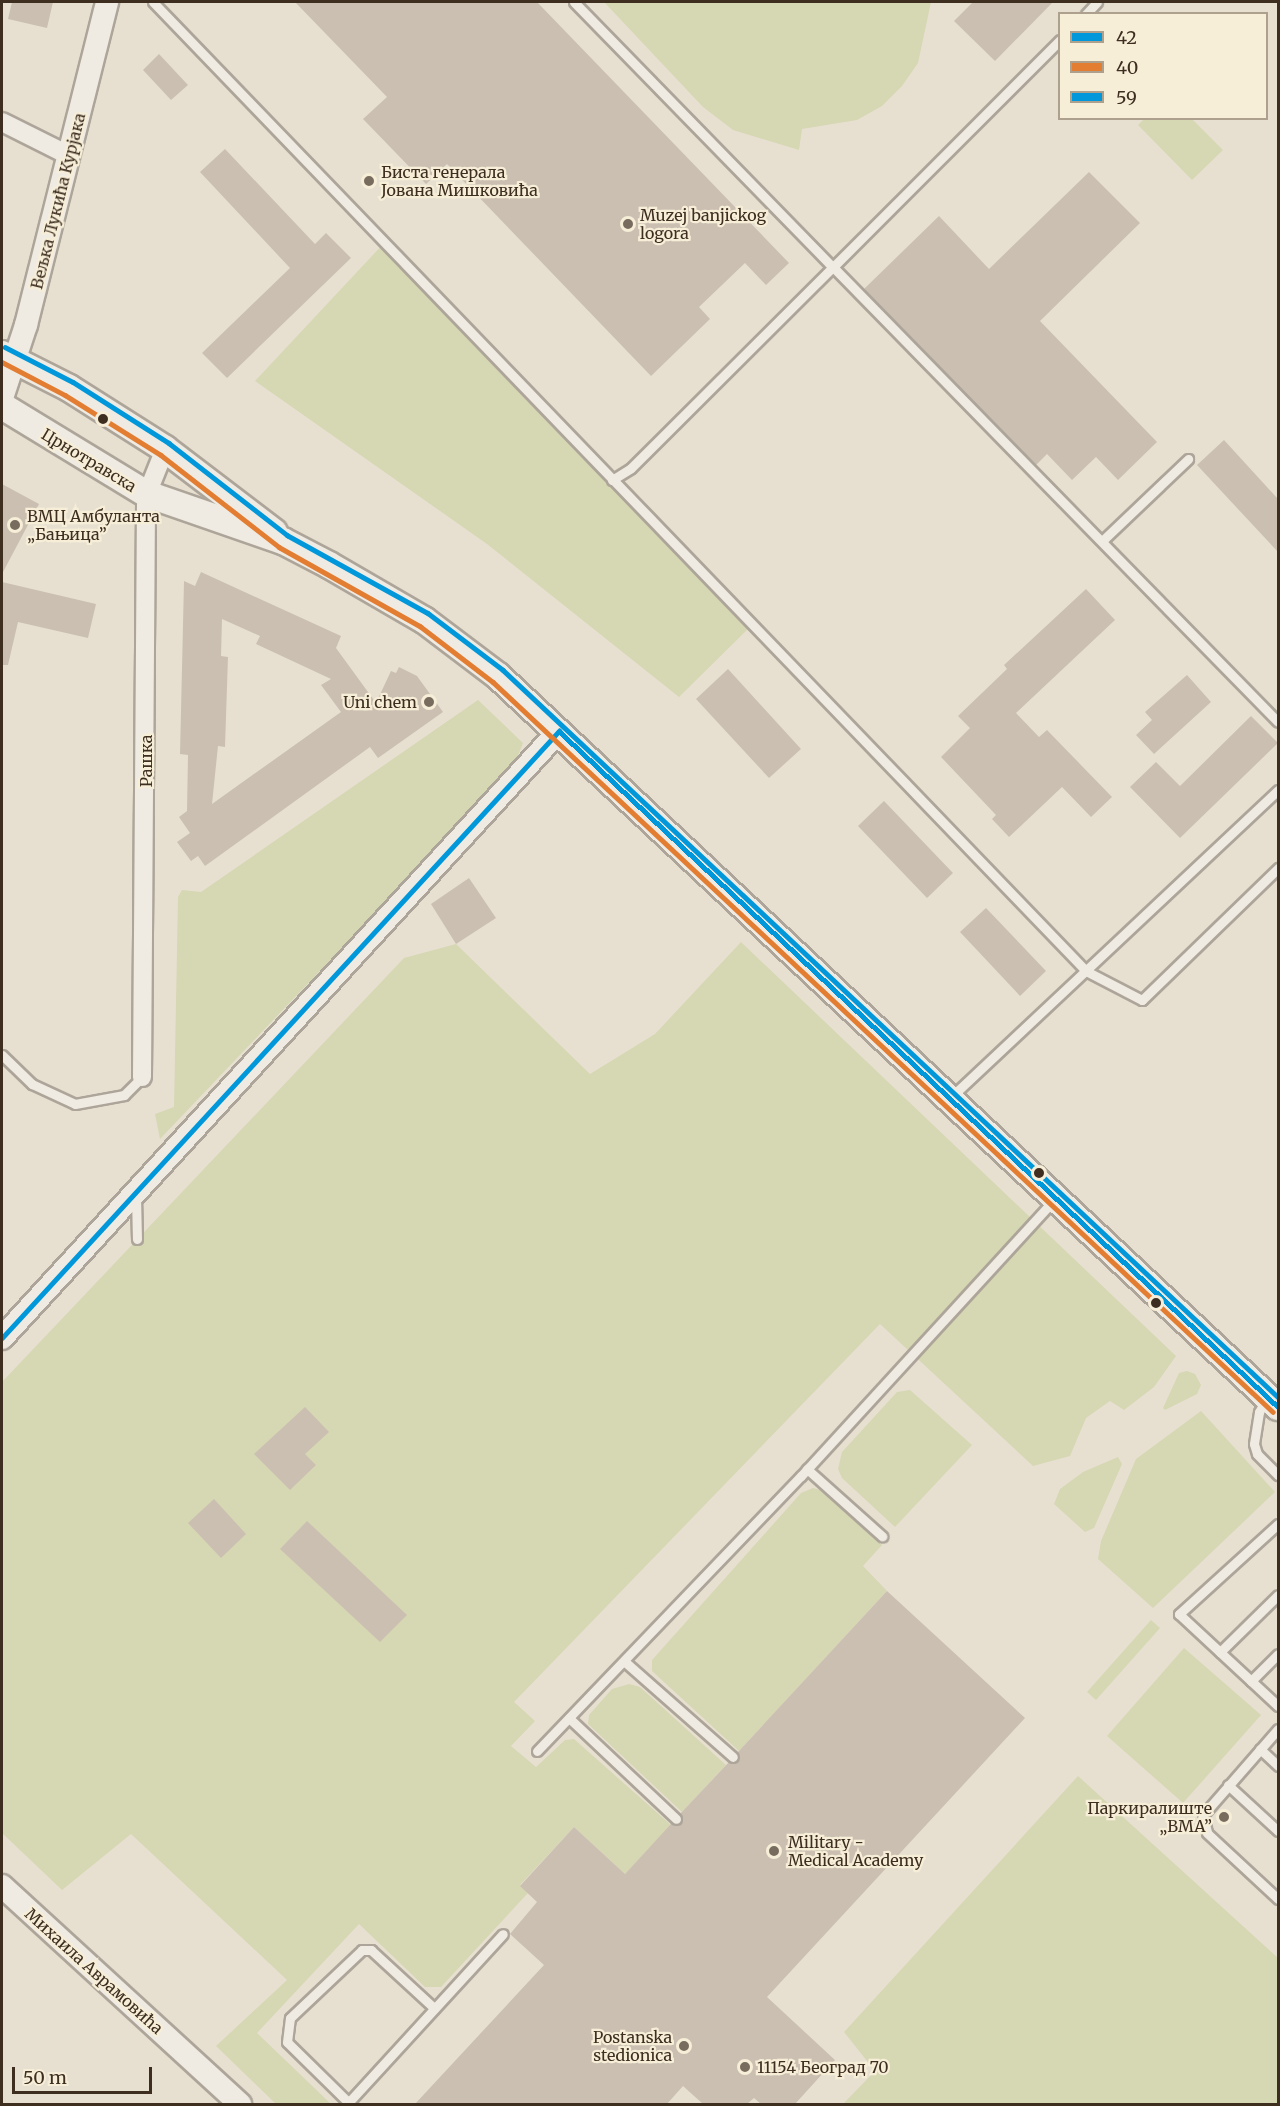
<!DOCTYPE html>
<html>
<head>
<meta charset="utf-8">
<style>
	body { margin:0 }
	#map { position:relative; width:1280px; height:2106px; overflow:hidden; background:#e7e0d1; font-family:Merriweather,serif }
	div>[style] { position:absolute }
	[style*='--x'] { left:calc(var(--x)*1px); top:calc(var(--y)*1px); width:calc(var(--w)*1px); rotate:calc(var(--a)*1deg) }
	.green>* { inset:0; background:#d6d7b3 }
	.building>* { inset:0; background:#cbbfb2 }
	.roads { filter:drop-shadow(2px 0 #ada599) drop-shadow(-2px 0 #ada599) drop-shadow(0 2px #ada599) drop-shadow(0 -2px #ada599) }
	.service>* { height:9px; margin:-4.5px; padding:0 4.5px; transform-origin:4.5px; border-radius:4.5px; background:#efebe3 }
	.minor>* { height:18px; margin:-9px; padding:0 9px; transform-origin:9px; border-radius:9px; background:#efebe3 }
	.tertiary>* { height:22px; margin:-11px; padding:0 11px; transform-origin:11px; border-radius:11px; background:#efebe3 }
	.secondary>* { height:26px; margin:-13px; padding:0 13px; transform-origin:13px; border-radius:13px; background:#efebe3 }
	.bus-1>* { height:4.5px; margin:-2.25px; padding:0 2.25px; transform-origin:2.25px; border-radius:2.25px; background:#0098da }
	.bus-2>* { height:4.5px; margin:-2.25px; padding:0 2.25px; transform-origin:2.25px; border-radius:2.25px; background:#e37d32 }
	.bus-3>* { height:4.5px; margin:-2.25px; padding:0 2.25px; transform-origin:2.25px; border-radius:2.25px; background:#0098da }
	.dots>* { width:16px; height:16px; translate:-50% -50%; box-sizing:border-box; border:3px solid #f7eed8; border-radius:50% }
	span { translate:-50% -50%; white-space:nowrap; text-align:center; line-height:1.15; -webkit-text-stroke:4.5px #f7eed8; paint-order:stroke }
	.poi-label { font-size:16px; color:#3d2e20 }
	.left { translate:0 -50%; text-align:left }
	.right { translate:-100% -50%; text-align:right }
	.street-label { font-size:16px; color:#3d2e20 }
	.frame { position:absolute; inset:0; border:3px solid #3d2e20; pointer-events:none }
	.legend { position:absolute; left:1058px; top:12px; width:210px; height:108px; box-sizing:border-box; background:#f7eed8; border:2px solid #ada18e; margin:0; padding:8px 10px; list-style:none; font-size:18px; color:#3d2e20 }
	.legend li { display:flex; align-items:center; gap:12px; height:30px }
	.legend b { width:30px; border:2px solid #ada18e }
	.scale { position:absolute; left:12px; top:2067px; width:140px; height:27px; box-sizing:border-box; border:3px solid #3d2e20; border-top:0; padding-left:8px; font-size:18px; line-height:21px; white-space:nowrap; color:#3d2e20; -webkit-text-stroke:4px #f7eed8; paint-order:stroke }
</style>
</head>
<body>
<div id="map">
	<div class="green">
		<i style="clip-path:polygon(604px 2px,931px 2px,918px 63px,902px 86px,882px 106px,857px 120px,802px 129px,799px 150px,733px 130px,703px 107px)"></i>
		<i style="clip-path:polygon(1145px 118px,1192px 119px,1223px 150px,1192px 180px,1138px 125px)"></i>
		<i style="clip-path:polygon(385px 242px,752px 625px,679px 697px,487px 544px,255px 381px)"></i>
		<i style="clip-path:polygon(478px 700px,523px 743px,513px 768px,160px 1139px,155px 1114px,174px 1107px,178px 897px,182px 890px,201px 892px)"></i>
		<i style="clip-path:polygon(741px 942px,1176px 1356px,1154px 1387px,1124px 1410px,1110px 1401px,1086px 1418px,1070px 1456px,1033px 1466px,880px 1324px,514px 1702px,535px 1721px,511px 1746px,536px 1767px,565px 1740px,574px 1739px,671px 1825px,625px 1874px,574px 1827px,520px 1885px,528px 1893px,441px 1987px,425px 1987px,359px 1924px,257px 2033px,331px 2104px,276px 2104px,216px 2046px,287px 1980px,131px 1834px,62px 1890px,2px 1833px,2px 1382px,404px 958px,456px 944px,590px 1074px,655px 1034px)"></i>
		<i style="clip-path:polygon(1187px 1371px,1195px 1374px,1201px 1385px,1197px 1394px,1165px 1410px,1163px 1408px,1179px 1373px)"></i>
		<i style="clip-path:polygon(910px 1390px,972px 1445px,895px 1527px,842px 1478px,838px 1469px,842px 1452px,897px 1392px)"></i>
		<i style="clip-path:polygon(1201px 1411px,1275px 1492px,1153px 1608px,1098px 1559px,1101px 1541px,1136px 1459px)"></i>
		<i style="clip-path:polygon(1118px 1457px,1122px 1464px,1094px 1528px,1085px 1532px,1054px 1504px,1060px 1489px,1083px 1472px)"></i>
		<i style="clip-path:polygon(813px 1488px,823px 1491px,882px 1545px,863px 1566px,887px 1591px,739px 1751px,652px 1671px,652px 1660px,801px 1493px)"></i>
		<i style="clip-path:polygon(1151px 1620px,1160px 1628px,1096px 1700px,1087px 1692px)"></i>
		<i style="clip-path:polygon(1184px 1648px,1261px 1715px,1183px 1803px,1107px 1736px)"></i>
		<i style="clip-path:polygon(629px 1684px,640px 1687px,726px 1765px,682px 1812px,588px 1724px,589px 1715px,612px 1689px)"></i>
		<i style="clip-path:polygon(1078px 1776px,1278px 1958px,1278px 2104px,843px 2104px,875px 2071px,844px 2032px)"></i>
	</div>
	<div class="building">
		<i style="clip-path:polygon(12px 2px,53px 2px,47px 28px,8px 19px)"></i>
		<i style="clip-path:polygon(295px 2px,537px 2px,789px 263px,766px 285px,745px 263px,699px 307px,710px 319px,651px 376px,447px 164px,426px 184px,363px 119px,387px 97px)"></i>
		<i style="clip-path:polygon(973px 2px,1053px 2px,995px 61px,954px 21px)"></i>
		<i style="clip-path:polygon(159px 54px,188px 85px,171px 100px,143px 70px)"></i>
		<i style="clip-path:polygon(225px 149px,315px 244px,326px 233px,351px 258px,227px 378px,202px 353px,290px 268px,200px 172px)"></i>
		<i style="clip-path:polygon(1089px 172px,1140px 223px,1040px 321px,1157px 442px,1118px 480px,1096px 457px,1072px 480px,1047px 454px,1036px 465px,864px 289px,939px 216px,989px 269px)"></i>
		<i style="clip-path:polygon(1224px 440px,1278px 499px,1278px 552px,1197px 465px)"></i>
		<i style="clip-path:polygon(2px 484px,39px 504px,2px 574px)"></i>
		<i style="clip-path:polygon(evenodd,201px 572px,341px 636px,336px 648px,376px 703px,391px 671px,396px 673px,399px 667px,417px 676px,443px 712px,378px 758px,370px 747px,205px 866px,198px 856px,191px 861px,177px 842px,190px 833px,179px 817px,187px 811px,188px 755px,180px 754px,184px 581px,195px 586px,201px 572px,222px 619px,260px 636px,256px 644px,331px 679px,321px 685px,341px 712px,212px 804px,218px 746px,225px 747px,228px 657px,221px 656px,222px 619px)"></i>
		<i style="clip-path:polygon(2px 582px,96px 604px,88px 638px,18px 622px,8px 665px,2px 665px)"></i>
		<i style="clip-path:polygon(1086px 589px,1115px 620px,1016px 713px,1039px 737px,1047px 730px,1112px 797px,1091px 817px,1062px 787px,1009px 837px,992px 819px,996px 815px,941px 757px,970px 728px,958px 716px,1007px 669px,1004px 665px)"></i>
		<i style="clip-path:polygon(728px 669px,801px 749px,769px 778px,696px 699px)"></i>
		<i style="clip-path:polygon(1187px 675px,1211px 702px,1154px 754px,1136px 735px,1152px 720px,1145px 712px)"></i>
		<i style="clip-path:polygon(1251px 716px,1278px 743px,1180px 838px,1130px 787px,1156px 762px,1180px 786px)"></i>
		<i style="clip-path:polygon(884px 801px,953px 873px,927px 898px,858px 826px)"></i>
		<i style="clip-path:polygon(469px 878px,496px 918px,456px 944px,431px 904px)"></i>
		<i style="clip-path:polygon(986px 908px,1046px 971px,1020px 996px,960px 932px)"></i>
		<i style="clip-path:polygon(305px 1407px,329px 1432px,305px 1454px,316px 1465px,290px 1490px,254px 1454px)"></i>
		<i style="clip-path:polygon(214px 1499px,246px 1534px,221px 1558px,188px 1523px)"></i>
		<i style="clip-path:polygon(307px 1521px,407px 1615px,380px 1642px,280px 1549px)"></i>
		<i style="clip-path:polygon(887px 1591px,1025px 1718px,767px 1997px,835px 2060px,795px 2104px,761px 2104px,754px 2098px,747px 2104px,703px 2104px,683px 2086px,667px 2104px,415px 2104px,544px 1965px,510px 1934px,537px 1902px,520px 1886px,574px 1827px,625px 1874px,671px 1824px,681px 1823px,680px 1814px,729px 1762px,738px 1762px,738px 1752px)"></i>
	</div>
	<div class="roads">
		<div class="service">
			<i style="--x:153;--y:2;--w:1345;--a:46.08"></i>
			<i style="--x:1086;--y:971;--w:63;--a:27.4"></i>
			<i style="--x:1142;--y:1000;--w:190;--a:-44.1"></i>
			<i style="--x:574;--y:2;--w:371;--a:45.7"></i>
			<i style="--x:833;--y:267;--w:321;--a:-45"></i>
			<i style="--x:1086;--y:14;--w:16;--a:-47"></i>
			<i style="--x:612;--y:480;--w:22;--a:-32"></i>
			<i style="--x:631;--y:468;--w:285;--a:-44.9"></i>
			<i style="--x:833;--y:267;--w:636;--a:45.64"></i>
			<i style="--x:1102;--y:541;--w:119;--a:-43.6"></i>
			<i style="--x:2;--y:1055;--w:42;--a:44"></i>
			<i style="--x:32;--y:1084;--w:47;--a:24.9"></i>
			<i style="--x:75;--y:1104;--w:50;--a:-10.4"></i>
			<i style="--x:124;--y:1095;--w:25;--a:-45"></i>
			<i style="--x:950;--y:1098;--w:450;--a:-43.2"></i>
			<i style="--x:136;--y:1196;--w:43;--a:88.7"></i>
			<i style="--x:1266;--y:1399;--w:15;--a:118"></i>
			<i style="--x:1259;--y:1412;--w:32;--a:99"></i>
			<i style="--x:1254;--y:1444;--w:10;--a:73"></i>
			<i style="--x:1257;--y:1454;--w:30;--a:45"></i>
			<i style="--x:807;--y:1469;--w:101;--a:41.8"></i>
			<i style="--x:1278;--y:1524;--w:134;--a:137.7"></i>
			<i style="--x:1179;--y:1614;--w:135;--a:42.9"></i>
			<i style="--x:1220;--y:1652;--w:81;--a:-44.5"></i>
			<i style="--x:624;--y:1661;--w:145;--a:41.4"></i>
			<i style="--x:1251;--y:1681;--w:38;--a:-45"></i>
			<i style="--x:569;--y:1718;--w:147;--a:43.3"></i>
			<i style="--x:1278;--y:1729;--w:114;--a:131.1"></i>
			<i style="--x:1203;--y:1815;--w:18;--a:77"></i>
			<i style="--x:1207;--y:1833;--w:97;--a:42.9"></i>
			<i style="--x:1260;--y:1749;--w:25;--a:43"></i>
			<i style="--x:537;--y:1751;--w:381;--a:-46.2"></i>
			<i style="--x:801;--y:1476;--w:376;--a:-47.5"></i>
			<i style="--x:1228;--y:1785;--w:68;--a:42.6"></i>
			<i style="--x:348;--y:2103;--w:229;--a:-47.5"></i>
			<i style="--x:350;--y:2104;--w:88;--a:-135.5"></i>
			<i style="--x:287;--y:2042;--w:24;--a:-83"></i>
			<i style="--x:290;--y:2018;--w:99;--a:-43.4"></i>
			<i style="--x:362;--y:1950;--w:9;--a:0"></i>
			<i style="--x:371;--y:1950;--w:86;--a:42.6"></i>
		</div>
		<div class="minor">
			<i style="--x:2;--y:122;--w:74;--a:26.6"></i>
			<i style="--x:142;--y:1077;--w:571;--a:-89.6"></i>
			<i style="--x:146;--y:506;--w:12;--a:-85"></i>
			<i style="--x:147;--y:494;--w:48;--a:-68.2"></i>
		</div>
		<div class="tertiary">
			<i style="--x:2;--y:398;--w:77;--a:-71.8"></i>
			<i style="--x:26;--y:325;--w:333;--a:-75.9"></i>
			<i style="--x:2;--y:1338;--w:824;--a:-47.46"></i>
			<i style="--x:2;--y:1886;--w:323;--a:42.5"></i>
		</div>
		<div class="secondary">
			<i style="--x:2;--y:354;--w:75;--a:26.9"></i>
			<i style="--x:69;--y:388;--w:114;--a:32.4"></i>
			<i style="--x:165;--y:449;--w:137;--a:37.3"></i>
			<i style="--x:2;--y:406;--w:170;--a:31.3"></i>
			<i style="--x:147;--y:494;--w:144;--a:19.1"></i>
			<i style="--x:283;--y:541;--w:52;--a:27.6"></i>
			<i style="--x:329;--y:565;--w:110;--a:30.1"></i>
			<i style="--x:424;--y:620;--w:93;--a:37.1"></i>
			<i style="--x:498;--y:676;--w:1069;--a:43.14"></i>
		</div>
	</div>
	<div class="bus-1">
		<i style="--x:559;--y:731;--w:987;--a:43.23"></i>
		<i style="--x:2;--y:1338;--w:824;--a:-47.46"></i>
	</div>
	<div class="bus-2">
		<i style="--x:2;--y:362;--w:71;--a:27.6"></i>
		<i style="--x:65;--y:395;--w:113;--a:32"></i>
		<i style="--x:161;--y:455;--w:150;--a:37.9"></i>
		<i style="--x:279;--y:547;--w:162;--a:29.3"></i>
		<i style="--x:420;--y:626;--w:92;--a:37.5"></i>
		<i style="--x:493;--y:682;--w:1068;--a:43.1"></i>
	</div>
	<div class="bus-3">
		<i style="--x:5;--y:347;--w:76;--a:27.2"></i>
		<i style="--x:73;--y:382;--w:114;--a:32.4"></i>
		<i style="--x:169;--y:443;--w:150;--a:37.9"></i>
		<i style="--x:287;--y:535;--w:161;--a:29"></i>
		<i style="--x:428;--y:613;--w:94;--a:37.2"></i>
		<i style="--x:503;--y:670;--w:1063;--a:43.17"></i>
	</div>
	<div class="dots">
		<i style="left:369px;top:181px;background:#786c5e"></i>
		<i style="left:628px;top:224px;background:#786c5e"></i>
		<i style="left:103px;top:419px;background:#3d2e20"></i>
		<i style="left:15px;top:525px;background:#786c5e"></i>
		<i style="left:429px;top:702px;background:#786c5e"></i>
		<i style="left:1039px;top:1173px;background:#3d2e20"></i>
		<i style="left:1156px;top:1303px;background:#3d2e20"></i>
		<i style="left:1224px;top:1817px;background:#786c5e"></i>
		<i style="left:774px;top:1851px;background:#786c5e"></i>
		<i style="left:684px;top:2046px;background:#786c5e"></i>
		<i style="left:745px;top:2067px;background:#786c5e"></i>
	</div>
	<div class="poi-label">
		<span class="left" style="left:381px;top:181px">Биста генерала<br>Јована Мишковића</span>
		<span class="left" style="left:640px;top:224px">Muzej banjickog<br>logora</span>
		<span class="left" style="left:27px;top:525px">ВМЦ Амбуланта<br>„Бањица”</span>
		<span class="right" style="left:417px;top:702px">Uni chem</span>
		<span class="right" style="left:1212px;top:1817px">Паркиралиште<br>„ВМА”</span>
		<span class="left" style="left:788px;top:1851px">Military -<br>Medical Academy</span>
		<span class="right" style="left:672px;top:2046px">Postanska<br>stedionica</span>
		<span class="left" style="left:757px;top:2067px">11154 Београд 70</span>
	</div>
	<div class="street-label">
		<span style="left:58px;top:201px;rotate:-76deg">Вељка Лукића Курјака</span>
		<span style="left:89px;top:460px;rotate:31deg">Црнотравска</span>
		<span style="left:146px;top:761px;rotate:-90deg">Рашка</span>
		<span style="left:94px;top:1971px;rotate:42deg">Михаила Аврамовића</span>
	</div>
	<div class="frame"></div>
	<ul class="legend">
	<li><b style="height:8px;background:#0098da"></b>42</li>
	<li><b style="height:8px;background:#e37d32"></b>40</li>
	<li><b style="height:8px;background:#0098da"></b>59</li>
	</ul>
	<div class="scale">50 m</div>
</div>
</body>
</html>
